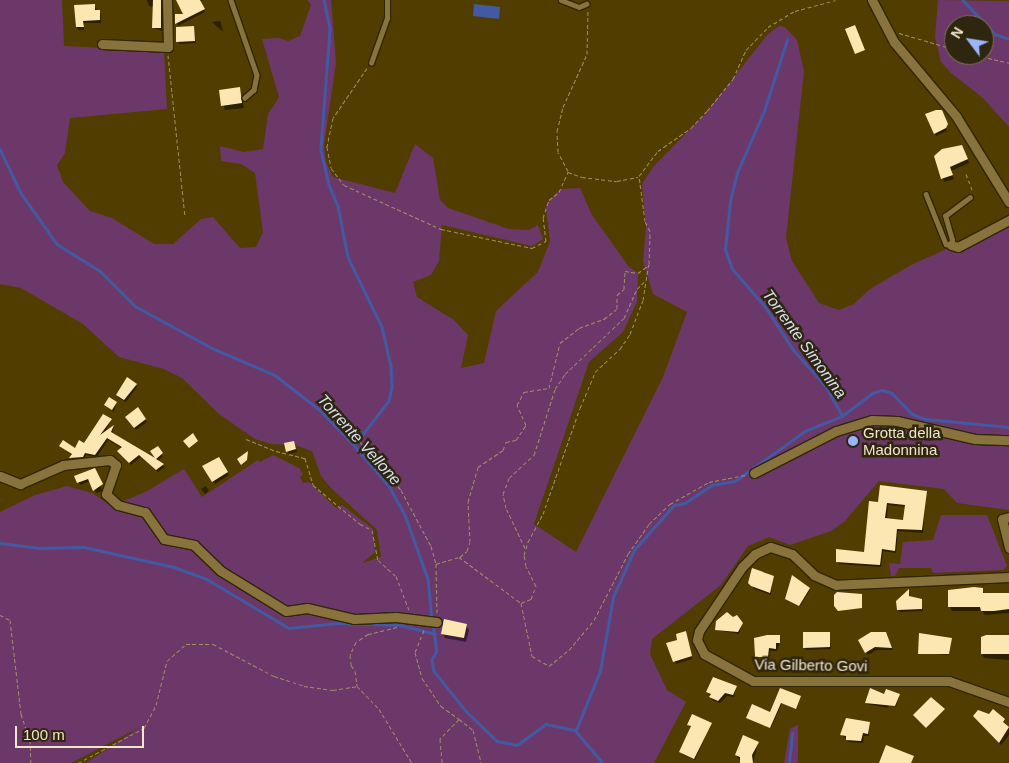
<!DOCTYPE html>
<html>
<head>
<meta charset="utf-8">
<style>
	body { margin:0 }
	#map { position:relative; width:1009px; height:763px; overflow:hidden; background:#513d00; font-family:Helvetica,sans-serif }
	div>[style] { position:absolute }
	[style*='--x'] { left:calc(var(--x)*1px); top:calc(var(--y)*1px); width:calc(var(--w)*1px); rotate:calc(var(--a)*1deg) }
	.green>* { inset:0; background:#6c386a }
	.water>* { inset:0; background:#4359a1 }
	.shadow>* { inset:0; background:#0007 }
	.stream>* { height:2.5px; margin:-1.25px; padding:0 1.25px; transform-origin:1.25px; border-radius:1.25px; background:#4359a1 }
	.building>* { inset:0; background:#fce7b3 }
	.path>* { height:1px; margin-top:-0.5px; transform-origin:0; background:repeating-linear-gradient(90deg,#9f9063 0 4px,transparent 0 6.5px) }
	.roads { filter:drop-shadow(1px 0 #302608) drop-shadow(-1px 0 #302608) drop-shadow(0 1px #302608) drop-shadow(0 -1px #302608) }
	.lane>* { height:4.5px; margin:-2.25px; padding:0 2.25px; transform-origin:2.25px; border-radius:2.25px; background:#88733c }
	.street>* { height:9px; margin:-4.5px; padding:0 4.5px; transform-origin:4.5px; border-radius:4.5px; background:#88733c }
	.dots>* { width:14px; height:14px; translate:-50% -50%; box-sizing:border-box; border:2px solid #2f260f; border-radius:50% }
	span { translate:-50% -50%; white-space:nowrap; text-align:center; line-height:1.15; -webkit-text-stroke:5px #2f260f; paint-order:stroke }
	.poi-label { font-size:15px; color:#f1e6ca }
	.left { translate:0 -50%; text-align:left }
	.street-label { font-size:15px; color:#f1e6ca }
	.water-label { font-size:16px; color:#d5ddf1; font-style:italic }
	.north { position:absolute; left:944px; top:15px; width:50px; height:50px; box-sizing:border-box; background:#2f260f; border:1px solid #7d735a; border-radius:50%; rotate:301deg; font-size:14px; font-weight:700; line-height:20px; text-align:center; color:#f1e6ca }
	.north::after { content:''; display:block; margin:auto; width:18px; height:22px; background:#9bb5fd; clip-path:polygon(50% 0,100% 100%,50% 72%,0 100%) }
	.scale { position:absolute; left:15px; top:726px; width:129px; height:22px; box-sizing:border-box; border:2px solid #f1e6ca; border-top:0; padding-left:6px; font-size:15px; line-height:18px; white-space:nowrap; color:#f1e6ca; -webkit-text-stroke:4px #2f260f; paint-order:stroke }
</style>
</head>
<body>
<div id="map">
	<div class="green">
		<i style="clip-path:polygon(0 0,72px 0,62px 0,64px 46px,164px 51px,167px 109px,70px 118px,65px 153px,57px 165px,63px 182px,90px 211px,112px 218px,154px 244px,173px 244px,201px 219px,213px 217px,240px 248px,256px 247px,263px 232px,255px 173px,241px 164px,221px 161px,220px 146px,244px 152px,263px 149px,268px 114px,279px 97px,262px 39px,279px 38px,288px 41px,300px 36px,311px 5px,307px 0,331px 0,336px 63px,324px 145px,326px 162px,333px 177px,395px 193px,415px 144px,433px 158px,440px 200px,448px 208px,509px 229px,529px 230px,538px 225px,543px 239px,532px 246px,442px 225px,439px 261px,431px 275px,413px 282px,417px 297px,454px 320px,468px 335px,461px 368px,484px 363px,496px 311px,538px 272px,550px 241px,546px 208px,549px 200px,561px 189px,580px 188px,592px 215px,629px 267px,638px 273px,637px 302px,623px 332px,589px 362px,534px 524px,576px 552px,663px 377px,687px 312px,653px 294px,643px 261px,646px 227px,642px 184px,653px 167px,704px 115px,768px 34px,779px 26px,785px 27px,797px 40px,804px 71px,786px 238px,792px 261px,819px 303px,839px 310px,854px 304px,870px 289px,911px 265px,1009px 221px,1009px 510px,957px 503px,944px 489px,879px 481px,844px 522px,831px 531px,790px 545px,769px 537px,748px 546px,721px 585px,652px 639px,650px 654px,667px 690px,686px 702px,654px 763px,86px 763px,140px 727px,71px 763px,0 763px,0 512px,35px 495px,67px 486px,92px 493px,112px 506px,147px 491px,184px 469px,202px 497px,258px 460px,260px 462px,273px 455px,299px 468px,303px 474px,300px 477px,303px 483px,309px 482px,336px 508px,342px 505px,373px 529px,375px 552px,362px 563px,381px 557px,377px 530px,330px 487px,321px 476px,312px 451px,295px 445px,271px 444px,255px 439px,219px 414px,182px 378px,164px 369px,119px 357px,83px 324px,21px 288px,0 284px)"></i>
		<i style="clip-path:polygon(evenodd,938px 0,1009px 1px,1009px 127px,983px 98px,951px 73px,941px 62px,935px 37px,938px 0,954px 25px,984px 25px,984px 55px,954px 55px,954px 25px)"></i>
		<i style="clip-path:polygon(941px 515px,987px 515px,1007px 566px,1003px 570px,933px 573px,931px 568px,899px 568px,895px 576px,891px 576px,889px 563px,900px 564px,903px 542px,933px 540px)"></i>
		<i style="clip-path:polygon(798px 725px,798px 763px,784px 763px,790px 729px)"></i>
	</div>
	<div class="water">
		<i style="clip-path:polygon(474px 4px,500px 7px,499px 19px,473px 16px)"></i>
	</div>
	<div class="shadow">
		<i style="clip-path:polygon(147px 0,162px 0,162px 31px,153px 28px,154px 7px,149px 6px)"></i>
		<i style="clip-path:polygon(178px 0,203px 0,200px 1px,205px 12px,178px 26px,176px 15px,185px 15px)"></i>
		<i style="clip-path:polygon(94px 6px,101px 14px,101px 23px,84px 23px,84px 30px,78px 30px,77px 27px)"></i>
		<i style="clip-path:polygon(220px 21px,221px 23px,223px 32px,212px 22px)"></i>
		<i style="clip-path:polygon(193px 27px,196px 43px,179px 44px,178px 41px)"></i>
		<i style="clip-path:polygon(240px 88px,244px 108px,225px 110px,220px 91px)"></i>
		<i style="clip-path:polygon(943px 114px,947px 131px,936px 136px,935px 133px)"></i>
		<i style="clip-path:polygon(964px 150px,969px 163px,951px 171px,954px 179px,944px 182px,935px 157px)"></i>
		<i style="clip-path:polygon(136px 385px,137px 387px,126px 402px,119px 398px,117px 395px)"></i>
		<i style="clip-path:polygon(116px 403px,114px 412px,106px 405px)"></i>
		<i style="clip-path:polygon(138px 409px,147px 422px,136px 430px,127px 417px)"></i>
		<i style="clip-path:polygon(111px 420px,105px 433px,114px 427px,112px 434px,165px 467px,158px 472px,141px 457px,131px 465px,120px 453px,122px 448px,108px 440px,97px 457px,86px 455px,84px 459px,72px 460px,72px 455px,61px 446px,75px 449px,85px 445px)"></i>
		<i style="clip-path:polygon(294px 442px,297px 452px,289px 454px,287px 451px)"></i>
		<i style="clip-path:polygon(157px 448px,163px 456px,158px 461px,152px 452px)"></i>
		<i style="clip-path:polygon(218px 459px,229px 475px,215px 484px,203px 467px)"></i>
		<i style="clip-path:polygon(96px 472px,102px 491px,96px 493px,90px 481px,80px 485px,76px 476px)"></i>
		<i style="clip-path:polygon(206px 486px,209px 491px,205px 494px,201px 489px)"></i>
		<i style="clip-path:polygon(evenodd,926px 492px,923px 533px,898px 531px,896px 553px,883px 551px,881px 567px,839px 564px,838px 561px,865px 554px,880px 503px,926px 492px,888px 505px,906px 507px,904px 521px,887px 519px,888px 505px)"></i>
		<i style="clip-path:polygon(773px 577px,771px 595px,754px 589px,750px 583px)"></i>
		<i style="clip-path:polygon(793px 577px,810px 590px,800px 606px,787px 600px)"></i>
		<i style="clip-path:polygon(982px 590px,985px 594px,1009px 594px,1009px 613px,985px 615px,982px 611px,952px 611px,950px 606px)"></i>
		<i style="clip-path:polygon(909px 591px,910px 597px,921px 600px,923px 611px,900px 612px,898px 610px)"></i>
		<i style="clip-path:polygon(742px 624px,739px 634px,717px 630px)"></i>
		<i style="clip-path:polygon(466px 625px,469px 630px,466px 642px,445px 638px,442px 633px)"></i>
		<i style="clip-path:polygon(829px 633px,831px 649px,806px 650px,804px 648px)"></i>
		<i style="clip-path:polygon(687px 635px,692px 659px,676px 664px,668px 644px)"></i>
		<i style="clip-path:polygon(758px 637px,779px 637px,781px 639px,777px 651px,770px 651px,769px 659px,754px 655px)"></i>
		<i style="clip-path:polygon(887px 637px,893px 650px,877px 650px,868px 655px,860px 640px)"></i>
		<i style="clip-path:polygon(1009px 638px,1009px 660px,984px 658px,982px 654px)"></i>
		<i style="clip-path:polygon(951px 640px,949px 655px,920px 653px)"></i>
		<i style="clip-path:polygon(736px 687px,734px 697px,727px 696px,720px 703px,712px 700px,708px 692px)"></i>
		<i style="clip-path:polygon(781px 689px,800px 697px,796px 709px,782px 703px,771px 728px,748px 718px,771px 714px)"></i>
		<i style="clip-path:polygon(868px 692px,884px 695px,899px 696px,896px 707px,889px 704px,888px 708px,867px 704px)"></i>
		<i style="clip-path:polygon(944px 710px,927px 728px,915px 716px)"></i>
		<i style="clip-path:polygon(994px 711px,1009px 729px,1009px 735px,1001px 745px,974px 716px,990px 715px)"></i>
		<i style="clip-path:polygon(869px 723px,869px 736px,864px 736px,863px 743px,849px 742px,842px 735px)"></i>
		<i style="clip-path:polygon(711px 724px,695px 760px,682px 754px,691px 728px,689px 725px)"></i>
		<i style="clip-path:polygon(758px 743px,753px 763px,742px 763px,736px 755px)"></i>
	</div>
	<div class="stream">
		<i style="--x:324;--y:0;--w:30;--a:78"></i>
		<i style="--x:330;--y:29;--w:121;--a:94.3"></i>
		<i style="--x:321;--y:150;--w:36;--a:77"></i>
		<i style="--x:329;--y:185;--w:23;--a:67"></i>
		<i style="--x:338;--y:206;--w:52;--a:78.9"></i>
		<i style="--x:348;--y:257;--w:78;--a:64.1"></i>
		<i style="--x:382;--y:327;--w:40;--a:77"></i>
		<i style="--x:391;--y:366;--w:21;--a:87"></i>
		<i style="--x:392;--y:387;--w:14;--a:102"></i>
		<i style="--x:389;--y:401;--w:56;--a:127.7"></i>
		<i style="--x:963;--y:0;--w:47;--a:46.7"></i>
		<i style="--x:995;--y:34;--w:15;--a:20"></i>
		<i style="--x:0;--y:149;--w:49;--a:64.5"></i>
		<i style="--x:21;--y:193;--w:62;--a:54.8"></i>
		<i style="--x:57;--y:244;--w:51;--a:32.1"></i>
		<i style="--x:100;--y:271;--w:49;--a:45"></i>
		<i style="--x:135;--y:306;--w:90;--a:28.6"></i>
		<i style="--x:214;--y:349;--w:66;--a:23.1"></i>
		<i style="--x:275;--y:375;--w:57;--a:37.9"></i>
		<i style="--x:320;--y:410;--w:49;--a:45.8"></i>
		<i style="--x:354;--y:445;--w:54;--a:49.5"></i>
		<i style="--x:389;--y:486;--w:33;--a:61"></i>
		<i style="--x:405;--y:515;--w:68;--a:70.2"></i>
		<i style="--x:428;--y:579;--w:40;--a:84.3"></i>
		<i style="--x:842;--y:416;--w:38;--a:-37"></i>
		<i style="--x:872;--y:393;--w:10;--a:-17"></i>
		<i style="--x:882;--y:390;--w:10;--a:17"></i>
		<i style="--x:892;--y:393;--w:29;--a:46"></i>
		<i style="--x:912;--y:414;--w:15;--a:20"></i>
		<i style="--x:926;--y:419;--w:83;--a:5.5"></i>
		<i style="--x:0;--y:543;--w:38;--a:7"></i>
		<i style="--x:38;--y:548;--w:46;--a:-1.2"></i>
		<i style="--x:84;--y:547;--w:92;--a:12.5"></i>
		<i style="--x:174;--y:567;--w:33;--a:20"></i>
		<i style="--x:205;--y:578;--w:98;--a:30.8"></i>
		<i style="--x:289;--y:628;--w:48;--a:-5.9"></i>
		<i style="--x:337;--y:623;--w:63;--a:1.8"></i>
		<i style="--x:400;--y:625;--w:36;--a:14"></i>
		<i style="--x:433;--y:624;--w:27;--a:82"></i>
		<i style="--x:437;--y:651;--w:10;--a:119"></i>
		<i style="--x:432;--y:660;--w:11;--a:80"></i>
		<i style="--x:434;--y:671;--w:51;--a:51.3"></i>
		<i style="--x:466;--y:711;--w:43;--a:44.1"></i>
		<i style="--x:497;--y:741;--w:20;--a:11"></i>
		<i style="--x:517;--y:745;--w:36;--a:-36"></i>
		<i style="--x:546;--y:724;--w:30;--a:12"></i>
		<i style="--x:575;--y:730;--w:43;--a:49.7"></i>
		<i style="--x:576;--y:730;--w:64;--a:-67.9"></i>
		<i style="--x:600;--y:671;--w:75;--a:-80"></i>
		<i style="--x:613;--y:597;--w:51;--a:-65.9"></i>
		<i style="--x:634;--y:550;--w:60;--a:-48.4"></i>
		<i style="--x:674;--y:505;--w:11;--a:-10"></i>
		<i style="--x:685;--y:503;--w:32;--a:-34"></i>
		<i style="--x:712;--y:485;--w:23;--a:-10"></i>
		<i style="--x:735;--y:481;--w:86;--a:-35.5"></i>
		<i style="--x:805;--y:431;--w:40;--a:-22"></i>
		<i style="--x:842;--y:416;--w:33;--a:-119"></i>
		<i style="--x:826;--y:387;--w:50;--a:-131.7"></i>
		<i style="--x:793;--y:350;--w:51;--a:-123.1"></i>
		<i style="--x:765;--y:307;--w:50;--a:-131"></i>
		<i style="--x:732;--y:269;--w:20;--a:-110"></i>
		<i style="--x:725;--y:250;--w:49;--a:-84.2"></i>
		<i style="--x:730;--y:201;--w:29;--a:-76"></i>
		<i style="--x:737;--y:173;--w:68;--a:-66.5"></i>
		<i style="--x:764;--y:111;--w:75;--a:-72.1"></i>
		<i style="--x:789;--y:763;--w:30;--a:-84"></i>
	</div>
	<div class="building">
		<i style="clip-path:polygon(153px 0,161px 0,161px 28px,152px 28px)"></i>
		<i style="clip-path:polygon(176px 0,200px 0,205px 9px,175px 24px,175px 14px,183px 14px)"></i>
		<i style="clip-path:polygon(95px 4px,95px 10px,100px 10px,100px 20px,83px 21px,84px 27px,76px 27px,74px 5px)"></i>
		<i style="clip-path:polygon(855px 25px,865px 50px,855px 54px,845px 29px)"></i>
		<i style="clip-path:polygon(194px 26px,195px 41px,176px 42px,176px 27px)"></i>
		<i style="clip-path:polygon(240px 87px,242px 103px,221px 106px,219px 90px)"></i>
		<i style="clip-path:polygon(936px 110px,942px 110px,948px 124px,946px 128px,934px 134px,925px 114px)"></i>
		<i style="clip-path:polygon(962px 145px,968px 159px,950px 167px,953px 175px,941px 179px,934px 156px,942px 149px)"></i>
		<i style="clip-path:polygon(127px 377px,137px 384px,124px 400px,116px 395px)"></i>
		<i style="clip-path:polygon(109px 397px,117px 402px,112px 410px,104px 405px)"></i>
		<i style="clip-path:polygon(138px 407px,146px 419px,134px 428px,125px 417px)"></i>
		<i style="clip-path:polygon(103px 414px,112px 419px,100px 435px,114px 425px,111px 432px,155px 458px,150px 451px,158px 446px,163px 453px,156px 459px,164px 464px,156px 470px,139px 455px,129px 463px,117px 451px,122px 447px,107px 438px,95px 455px,85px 453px,83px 457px,69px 458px,72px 454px,59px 446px,63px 440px,75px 448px,79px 440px,84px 443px)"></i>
		<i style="clip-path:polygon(193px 433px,198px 441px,189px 448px,183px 441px)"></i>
		<i style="clip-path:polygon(294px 441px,296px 449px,286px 452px,284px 443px)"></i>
		<i style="clip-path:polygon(248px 451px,247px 460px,241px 465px,237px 459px)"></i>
		<i style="clip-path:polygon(219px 457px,228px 472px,212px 482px,202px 466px)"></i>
		<i style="clip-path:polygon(95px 468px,103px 484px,93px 491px,88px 479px,77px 483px,74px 476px)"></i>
		<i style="clip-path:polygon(evenodd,880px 485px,927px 491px,922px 530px,897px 529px,895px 551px,882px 549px,880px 565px,836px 562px,836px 549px,864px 552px,869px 501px,878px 502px,880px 485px,887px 503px,905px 505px,903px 520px,885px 518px,887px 503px)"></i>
		<i style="clip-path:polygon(752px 568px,774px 576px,770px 593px,751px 586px,748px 583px)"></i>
		<i style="clip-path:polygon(792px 575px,810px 588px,799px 606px,785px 599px)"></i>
		<i style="clip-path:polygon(974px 587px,983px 588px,983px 593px,1009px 593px,1009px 609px,994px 611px,981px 611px,980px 607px,948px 607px,948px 590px)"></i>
		<i style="clip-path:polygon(909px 589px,909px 596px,922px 599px,922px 609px,897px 610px,896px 601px)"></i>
		<i style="clip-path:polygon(837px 592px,862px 594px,862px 608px,838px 611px,834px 606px,834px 595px)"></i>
		<i style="clip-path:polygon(727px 612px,733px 617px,737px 615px,743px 623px,738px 632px,715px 630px,716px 621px)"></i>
		<i style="clip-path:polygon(444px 619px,467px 624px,464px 638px,441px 634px)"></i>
		<i style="clip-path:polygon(686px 631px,692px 656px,673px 662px,666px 643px,677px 640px,676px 634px)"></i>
		<i style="clip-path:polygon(803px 632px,830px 632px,830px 647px,803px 648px)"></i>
		<i style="clip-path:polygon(871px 632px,886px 632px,892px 648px,875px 647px,865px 653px,858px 640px)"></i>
		<i style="clip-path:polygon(919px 633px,952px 638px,949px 654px,918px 654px)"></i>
		<i style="clip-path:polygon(767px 635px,780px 635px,780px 643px,776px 643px,776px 649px,769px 648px,768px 657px,755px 657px,754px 638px)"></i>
		<i style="clip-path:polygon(986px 635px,1009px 635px,1009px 654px,981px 654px,981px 637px)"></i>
		<i style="clip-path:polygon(713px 677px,737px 686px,733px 695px,725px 693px,718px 701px,709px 697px,711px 694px,706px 692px)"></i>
		<i style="clip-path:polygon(780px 688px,801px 696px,796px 709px,781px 703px,770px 728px,746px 718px,752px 704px,770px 712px)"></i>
		<i style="clip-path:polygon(870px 688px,884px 694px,886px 689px,900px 694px,895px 706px,865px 703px)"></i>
		<i style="clip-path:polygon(931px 697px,945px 709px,926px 728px,913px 715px)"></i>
		<i style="clip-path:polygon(993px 709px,1005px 719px,1003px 722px,1009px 727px,999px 743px,973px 716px,978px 710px,989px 714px)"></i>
		<i style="clip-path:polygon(692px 714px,712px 723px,694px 759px,679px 752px,691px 726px,687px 725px)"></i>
		<i style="clip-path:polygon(846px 718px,870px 722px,868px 734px,863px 733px,861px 741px,846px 740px,846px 736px,840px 735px)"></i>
		<i style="clip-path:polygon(743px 735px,759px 742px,752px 755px,753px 763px,740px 763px,740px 757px,735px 755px)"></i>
		<i style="clip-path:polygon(886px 745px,914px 756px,911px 763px,879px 763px)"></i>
	</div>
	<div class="path">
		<i style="--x:899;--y:33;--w:57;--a:16.2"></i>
		<i style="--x:168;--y:55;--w:162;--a:84"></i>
		<i style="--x:975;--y:55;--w:35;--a:13"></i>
		<i style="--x:367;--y:68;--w:60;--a:124.2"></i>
		<i style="--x:333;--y:118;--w:30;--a:102"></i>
		<i style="--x:327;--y:147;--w:21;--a:79"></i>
		<i style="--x:331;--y:168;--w:21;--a:53"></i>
		<i style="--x:344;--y:185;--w:107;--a:24.4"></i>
		<i style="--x:441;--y:229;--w:93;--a:11.8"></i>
		<i style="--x:532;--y:248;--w:16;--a:-27"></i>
		<i style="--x:546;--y:241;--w:23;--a:-97"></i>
		<i style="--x:543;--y:218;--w:19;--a:-72"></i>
		<i style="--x:549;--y:200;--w:13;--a:-39"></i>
		<i style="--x:559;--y:192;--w:22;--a:-66"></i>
		<i style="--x:568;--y:172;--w:15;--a:20"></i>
		<i style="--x:582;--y:177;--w:35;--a:7"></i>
		<i style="--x:617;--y:181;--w:21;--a:-11"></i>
		<i style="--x:568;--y:171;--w:21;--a:-118"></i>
		<i style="--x:558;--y:152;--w:21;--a:-93"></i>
		<i style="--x:557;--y:131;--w:25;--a:-76"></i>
		<i style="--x:563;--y:107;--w:58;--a:-65.6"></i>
		<i style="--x:587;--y:54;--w:44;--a:-88.7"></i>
		<i style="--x:966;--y:174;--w:17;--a:69"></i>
		<i style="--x:343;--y:422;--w:89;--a:49.5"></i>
		<i style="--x:401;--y:490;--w:64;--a:61.8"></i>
		<i style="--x:431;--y:546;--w:19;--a:74"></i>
		<i style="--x:246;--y:439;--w:32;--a:22"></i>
		<i style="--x:276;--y:451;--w:30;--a:14"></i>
		<i style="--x:305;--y:458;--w:28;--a:73"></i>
		<i style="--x:313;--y:485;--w:61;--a:39.7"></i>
		<i style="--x:360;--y:524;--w:13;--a:27"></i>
		<i style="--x:372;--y:530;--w:31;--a:79"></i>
		<i style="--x:378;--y:560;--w:24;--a:42"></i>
		<i style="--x:396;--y:576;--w:36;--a:69"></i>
		<i style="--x:525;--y:548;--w:44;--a:-115.4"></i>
		<i style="--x:506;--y:508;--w:14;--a:-102"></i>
		<i style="--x:503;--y:494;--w:17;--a:-69"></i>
		<i style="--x:509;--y:478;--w:34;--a:-43"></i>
		<i style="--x:534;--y:455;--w:69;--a:-72.3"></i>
		<i style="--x:555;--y:389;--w:18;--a:-56"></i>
		<i style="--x:565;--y:374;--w:81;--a:-43.5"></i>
		<i style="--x:624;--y:318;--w:32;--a:-66"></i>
		<i style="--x:637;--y:289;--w:10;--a:-45"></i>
		<i style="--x:460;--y:557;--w:9;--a:-41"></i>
		<i style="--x:467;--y:551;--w:9;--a:-72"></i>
		<i style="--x:470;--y:542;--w:40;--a:-92.9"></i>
		<i style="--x:468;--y:502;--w:36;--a:-74"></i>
		<i style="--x:478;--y:467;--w:30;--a:-34"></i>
		<i style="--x:503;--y:450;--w:9;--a:-69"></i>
		<i style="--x:506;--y:442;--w:10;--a:-11"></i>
		<i style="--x:516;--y:440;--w:18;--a:-56"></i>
		<i style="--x:526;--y:425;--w:22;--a:-114"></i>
		<i style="--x:517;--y:405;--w:15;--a:-62"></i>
		<i style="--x:524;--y:392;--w:25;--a:-9"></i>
		<i style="--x:549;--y:388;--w:46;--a:-76.3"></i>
		<i style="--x:560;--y:343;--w:24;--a:-38"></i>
		<i style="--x:579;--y:328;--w:27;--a:-20"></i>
		<i style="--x:604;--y:319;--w:16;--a:-38"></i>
		<i style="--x:617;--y:309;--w:14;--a:-90"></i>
		<i style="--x:617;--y:295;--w:9;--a:-41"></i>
		<i style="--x:624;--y:289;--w:18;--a:-87"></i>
		<i style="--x:625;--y:271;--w:13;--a:9"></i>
		<i style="--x:638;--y:273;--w:14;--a:-36"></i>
		<i style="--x:521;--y:603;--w:11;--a:-22"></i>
		<i style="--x:531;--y:599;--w:14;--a:-69"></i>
		<i style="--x:536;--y:586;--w:22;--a:-117"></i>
		<i style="--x:526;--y:566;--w:11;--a:-100"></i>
		<i style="--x:524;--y:555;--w:14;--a:-73"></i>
		<i style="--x:528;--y:542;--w:32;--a:-62"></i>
		<i style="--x:543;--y:514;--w:112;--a:-70.8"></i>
		<i style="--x:580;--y:408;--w:39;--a:-67"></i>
		<i style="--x:595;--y:372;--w:34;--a:-43"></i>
		<i style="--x:620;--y:349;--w:18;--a:-56"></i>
		<i style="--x:630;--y:334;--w:36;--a:-69"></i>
		<i style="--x:643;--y:300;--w:36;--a:-81"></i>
		<i style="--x:649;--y:264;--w:33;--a:-88"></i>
		<i style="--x:650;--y:231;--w:11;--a:-117"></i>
		<i style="--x:645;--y:221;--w:45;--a:-97.6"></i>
		<i style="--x:639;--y:176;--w:31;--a:-53"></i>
		<i style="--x:658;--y:151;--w:40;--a:-34.9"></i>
		<i style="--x:691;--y:128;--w:23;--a:-47"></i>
		<i style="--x:707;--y:111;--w:41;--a:-50.9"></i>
		<i style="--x:733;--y:79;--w:32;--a:-66"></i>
		<i style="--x:746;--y:50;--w:32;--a:-46"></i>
		<i style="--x:768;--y:27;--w:31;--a:-31"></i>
		<i style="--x:795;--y:11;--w:42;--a:-15"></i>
		<i style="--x:437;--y:613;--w:49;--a:-91.2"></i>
		<i style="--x:436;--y:564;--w:24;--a:-17"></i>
		<i style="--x:459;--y:557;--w:77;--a:36.6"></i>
		<i style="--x:521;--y:603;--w:54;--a:78.3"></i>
		<i style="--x:532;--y:656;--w:20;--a:30"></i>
		<i style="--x:549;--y:666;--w:26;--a:-39"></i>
		<i style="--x:569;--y:650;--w:39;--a:-50"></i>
		<i style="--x:594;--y:620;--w:74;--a:-62.7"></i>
		<i style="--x:628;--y:554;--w:37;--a:-55"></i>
		<i style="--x:649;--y:524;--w:29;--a:-44"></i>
		<i style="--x:670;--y:504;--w:45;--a:-29.4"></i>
		<i style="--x:709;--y:482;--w:38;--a:-11"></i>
		<i style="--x:0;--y:615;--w:11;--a:27"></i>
		<i style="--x:10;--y:620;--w:95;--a:83.3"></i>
		<i style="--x:21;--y:714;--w:28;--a:71"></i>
		<i style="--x:30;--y:740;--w:23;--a:88"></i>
		<i style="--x:397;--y:627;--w:30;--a:166"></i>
		<i style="--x:368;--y:634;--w:14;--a:146"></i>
		<i style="--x:356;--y:642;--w:14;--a:115"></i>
		<i style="--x:350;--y:655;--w:10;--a:84"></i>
		<i style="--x:351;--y:665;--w:7;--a:56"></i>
		<i style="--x:355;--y:671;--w:15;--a:82"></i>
		<i style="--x:357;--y:686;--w:32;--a:46"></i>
		<i style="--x:379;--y:709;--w:63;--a:58.6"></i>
		<i style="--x:424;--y:630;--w:24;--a:112"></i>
		<i style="--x:415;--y:652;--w:27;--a:75"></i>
		<i style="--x:422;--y:678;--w:34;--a:56"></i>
		<i style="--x:441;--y:706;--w:22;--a:36"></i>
		<i style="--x:459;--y:719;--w:28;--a:134"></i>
		<i style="--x:440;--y:739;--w:24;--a:85"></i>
		<i style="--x:459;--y:719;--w:18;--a:38"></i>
		<i style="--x:473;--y:730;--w:34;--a:76"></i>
		<i style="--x:78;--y:763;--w:75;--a:-27.9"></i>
		<i style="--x:144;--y:728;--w:26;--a:-62"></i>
		<i style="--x:156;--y:705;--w:45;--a:-76"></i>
		<i style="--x:167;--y:661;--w:25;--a:-42"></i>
		<i style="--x:186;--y:644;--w:27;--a:0"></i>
		<i style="--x:213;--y:644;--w:69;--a:27.7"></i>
		<i style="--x:274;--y:676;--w:32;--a:18"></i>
		<i style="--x:304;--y:686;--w:29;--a:8"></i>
		<i style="--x:333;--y:690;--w:24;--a:-9"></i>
	</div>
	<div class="roads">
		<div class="lane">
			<i style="--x:231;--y:0;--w:79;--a:70.9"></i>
			<i style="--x:257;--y:75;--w:15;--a:101"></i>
			<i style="--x:254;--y:90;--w:12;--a:138"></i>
			<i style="--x:561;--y:0;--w:19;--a:21"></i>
			<i style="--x:579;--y:7;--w:8;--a:-23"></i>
			<i style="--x:371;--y:63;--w:48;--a:-70.4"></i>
			<i style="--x:387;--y:18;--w:18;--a:-90"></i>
			<i style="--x:926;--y:194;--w:54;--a:68.2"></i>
			<i style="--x:946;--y:244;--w:5;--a:11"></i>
			<i style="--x:951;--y:245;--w:5;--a:-79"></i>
			<i style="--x:952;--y:240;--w:25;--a:-106"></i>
			<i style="--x:945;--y:216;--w:31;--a:-37"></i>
		</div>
		<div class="street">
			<i style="--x:872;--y:0;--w:47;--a:62.4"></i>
			<i style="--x:894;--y:42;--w:97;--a:50"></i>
			<i style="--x:956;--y:116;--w:101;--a:58.4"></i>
			<i style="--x:102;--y:44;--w:66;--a:2.6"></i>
			<i style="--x:168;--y:47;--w:47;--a:-91.2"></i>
			<i style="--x:951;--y:245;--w:7;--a:16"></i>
			<i style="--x:958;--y:247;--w:58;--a:-27.9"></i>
			<i style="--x:754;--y:473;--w:92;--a:-27.1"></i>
			<i style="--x:836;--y:431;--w:38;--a:-17"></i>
			<i style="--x:872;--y:420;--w:25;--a:2"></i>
			<i style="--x:897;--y:421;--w:80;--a:13"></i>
			<i style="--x:975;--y:439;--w:34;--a:2"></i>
			<i style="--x:0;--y:476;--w:22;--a:22"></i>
			<i style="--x:20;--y:484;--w:47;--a:-23.8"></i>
			<i style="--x:63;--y:465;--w:47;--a:-6.1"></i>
			<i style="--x:110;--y:460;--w:8;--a:40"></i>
			<i style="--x:116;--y:465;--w:31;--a:109"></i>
			<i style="--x:106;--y:494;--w:16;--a:43"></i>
			<i style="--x:118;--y:505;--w:28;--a:15"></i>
			<i style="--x:145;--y:512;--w:33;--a:55"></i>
			<i style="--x:164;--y:539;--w:31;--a:11"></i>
			<i style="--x:194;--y:545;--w:37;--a:44"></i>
			<i style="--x:221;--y:571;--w:76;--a:31.6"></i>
			<i style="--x:286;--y:611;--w:21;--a:-8"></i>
			<i style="--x:307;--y:608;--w:48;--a:13.2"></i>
			<i style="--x:354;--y:619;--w:42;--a:-2.7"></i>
			<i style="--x:396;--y:617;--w:41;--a:7"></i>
			<i style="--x:1009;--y:517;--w:7;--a:164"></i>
			<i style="--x:1002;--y:519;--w:30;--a:76"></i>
			<i style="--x:1009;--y:577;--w:173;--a:177.4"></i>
			<i style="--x:836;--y:585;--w:24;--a:-156"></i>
			<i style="--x:814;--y:575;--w:30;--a:-136"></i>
			<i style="--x:792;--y:554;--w:23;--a:-162"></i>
			<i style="--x:770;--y:547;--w:17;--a:155"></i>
			<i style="--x:755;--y:554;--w:18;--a:135"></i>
			<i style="--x:742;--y:567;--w:77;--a:123.9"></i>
			<i style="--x:699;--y:631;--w:9;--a:103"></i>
			<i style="--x:697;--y:640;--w:16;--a:63"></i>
			<i style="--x:704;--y:654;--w:56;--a:28.9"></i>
			<i style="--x:753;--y:681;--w:196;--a:0"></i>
			<i style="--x:949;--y:681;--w:64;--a:19.3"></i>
		</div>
	</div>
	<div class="dots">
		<i style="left:853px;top:441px;background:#9bb5fd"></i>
	</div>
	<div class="poi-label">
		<span class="left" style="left:863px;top:441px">Grotta della<br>Madonnina</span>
	</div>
	<div class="street-label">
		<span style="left:811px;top:665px;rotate:1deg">Via Gilberto Govi</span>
	</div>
	<div class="water-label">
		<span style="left:804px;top:344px;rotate:54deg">Torrente Simonina</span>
		<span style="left:359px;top:440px;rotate:48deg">Torrente Vellone</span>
	</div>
	<div class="north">N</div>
	<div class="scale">100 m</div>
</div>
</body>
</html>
